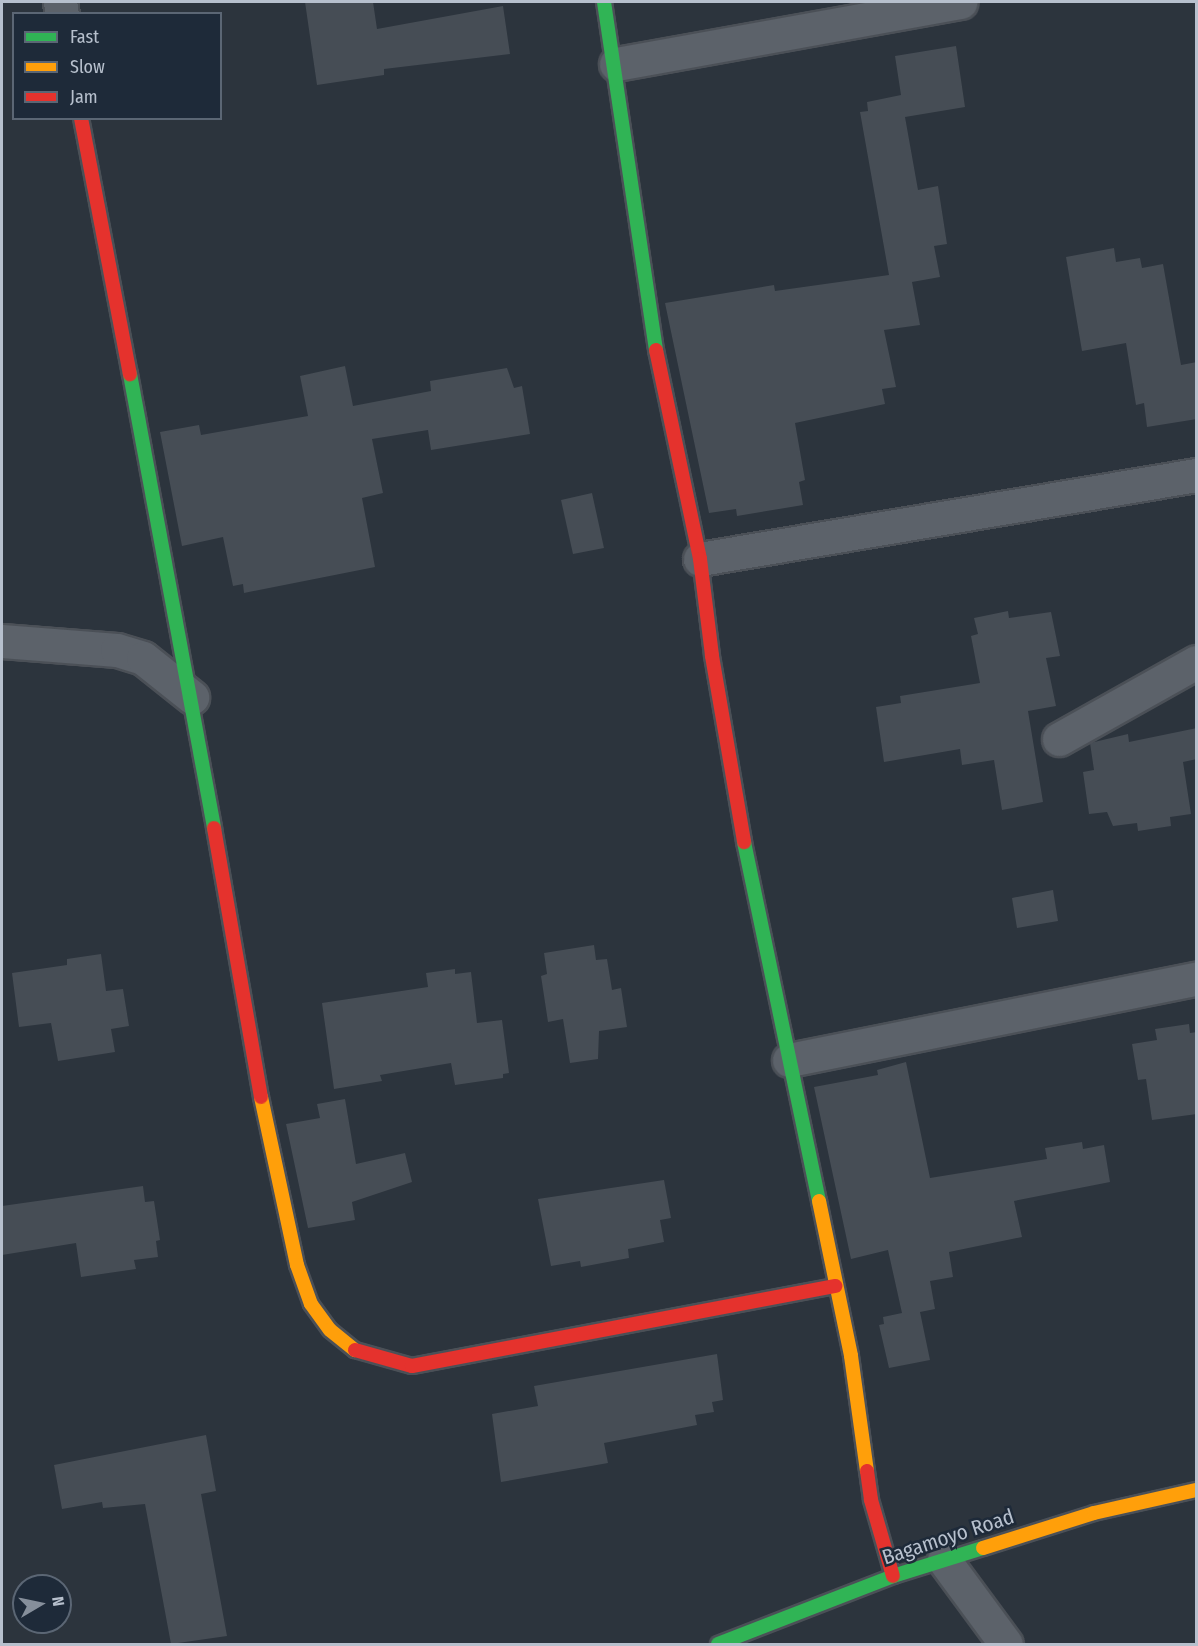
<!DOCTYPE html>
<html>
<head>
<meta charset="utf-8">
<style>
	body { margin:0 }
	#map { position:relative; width:1198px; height:1646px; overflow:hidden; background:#2c343d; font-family:"Fira Sans Condensed",sans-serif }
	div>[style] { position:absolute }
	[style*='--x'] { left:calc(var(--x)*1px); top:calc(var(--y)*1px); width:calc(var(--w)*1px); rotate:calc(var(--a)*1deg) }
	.building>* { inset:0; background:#464d55 }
	.roads { filter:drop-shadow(2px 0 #4b5057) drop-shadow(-2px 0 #4b5057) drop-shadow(0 2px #4b5057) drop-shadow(0 -2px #4b5057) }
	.street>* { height:33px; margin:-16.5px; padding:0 16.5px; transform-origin:16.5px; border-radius:16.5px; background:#5c626a }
	.fast>* { height:14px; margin:-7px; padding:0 7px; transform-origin:7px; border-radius:7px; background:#30b455 }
	.slow>* { height:14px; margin:-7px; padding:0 7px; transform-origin:7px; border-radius:7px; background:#ff9f0a }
	.jam>* { height:14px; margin:-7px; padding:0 7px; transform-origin:7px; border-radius:7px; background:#e5322d }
	span { translate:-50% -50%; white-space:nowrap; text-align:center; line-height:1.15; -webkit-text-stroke:5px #1e2a39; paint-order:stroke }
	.street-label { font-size:21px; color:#b7c0cd }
	.frame { position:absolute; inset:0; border:3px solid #b7c0cd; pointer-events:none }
	.legend { position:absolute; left:12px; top:12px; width:210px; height:108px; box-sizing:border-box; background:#1e2a39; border:2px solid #5b6674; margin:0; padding:8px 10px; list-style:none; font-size:18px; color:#b7c0cd }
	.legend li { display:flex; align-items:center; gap:12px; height:30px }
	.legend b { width:30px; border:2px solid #5b6674 }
	.north { position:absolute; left:12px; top:1574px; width:60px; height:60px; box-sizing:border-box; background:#1e2a39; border:2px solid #5b6674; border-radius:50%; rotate:81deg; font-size:16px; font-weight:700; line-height:24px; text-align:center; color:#b7c0cd }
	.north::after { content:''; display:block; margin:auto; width:21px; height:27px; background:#868f9b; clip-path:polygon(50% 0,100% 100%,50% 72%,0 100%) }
</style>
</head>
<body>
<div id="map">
	<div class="building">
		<i style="clip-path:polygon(305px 2px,373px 2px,377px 29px,503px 6px,510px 54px,384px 69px,384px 75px,317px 85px)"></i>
		<i style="clip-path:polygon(956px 46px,965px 107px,905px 117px,918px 190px,938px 186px,947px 244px,934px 246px,940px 277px,912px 282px,920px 325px,884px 330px,896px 387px,882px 389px,885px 404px,795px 423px,805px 480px,799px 482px,803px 505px,737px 516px,736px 509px,709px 513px,665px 303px,774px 285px,775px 291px,889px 275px,860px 112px,868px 111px,867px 102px,901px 95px,895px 56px)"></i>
		<i style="clip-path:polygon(1114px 248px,1116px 262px,1140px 258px,1142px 268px,1163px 264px,1181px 365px,1197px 362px,1197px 419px,1147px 427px,1144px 403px,1136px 405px,1126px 343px,1082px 351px,1066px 257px)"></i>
		<i style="clip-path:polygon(345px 366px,353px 406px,431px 391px,430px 381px,507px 368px,514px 388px,522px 386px,530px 434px,431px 450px,428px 430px,372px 439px,383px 493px,362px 498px,375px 567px,244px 593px,243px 584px,233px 586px,223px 537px,182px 546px,160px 432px,199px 425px,201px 435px,308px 416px,300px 376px)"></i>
		<i style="clip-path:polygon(592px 493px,604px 548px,573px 554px,561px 500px)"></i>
		<i style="clip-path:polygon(1008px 611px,1009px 618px,1051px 612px,1060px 656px,1046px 658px,1056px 706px,1028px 711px,1043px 802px,1002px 810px,994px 760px,962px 765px,960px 749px,884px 762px,876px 707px,901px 703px,900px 696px,980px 683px,971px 636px,978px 634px,974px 618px)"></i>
		<i style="clip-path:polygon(1197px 728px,1197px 759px,1183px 762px,1191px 814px,1170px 817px,1171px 826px,1138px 831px,1137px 823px,1113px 826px,1107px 812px,1089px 814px,1083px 772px,1094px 770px,1090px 743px,1128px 734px,1129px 742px)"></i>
		<i style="clip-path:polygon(1053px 890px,1058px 921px,1017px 928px,1012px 898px)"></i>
		<i style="clip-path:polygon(594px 945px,596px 960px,607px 959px,612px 990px,621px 988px,627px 1027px,599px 1031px,598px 1059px,570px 1063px,563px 1019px,548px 1022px,541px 976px,547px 974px,544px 953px)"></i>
		<i style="clip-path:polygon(101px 954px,106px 991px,123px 989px,129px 1026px,111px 1029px,115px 1052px,58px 1061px,51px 1023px,19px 1027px,12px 973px,67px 965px,67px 959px)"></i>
		<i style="clip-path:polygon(455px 969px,455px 974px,471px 972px,477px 1023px,502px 1020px,509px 1073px,503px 1074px,503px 1078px,455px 1085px,451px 1063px,380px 1075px,382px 1081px,334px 1089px,322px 1003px,428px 987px,426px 973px)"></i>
		<i style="clip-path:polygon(1189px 1024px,1190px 1033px,1197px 1032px,1197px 1114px,1152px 1120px,1146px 1079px,1138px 1080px,1132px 1044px,1157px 1040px,1155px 1029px)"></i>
		<i style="clip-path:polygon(906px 1062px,930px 1178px,1047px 1159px,1045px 1148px,1082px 1142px,1083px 1149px,1104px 1145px,1110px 1182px,1014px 1201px,1022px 1237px,949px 1252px,953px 1277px,930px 1281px,935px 1309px,920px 1312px,930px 1360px,889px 1368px,879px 1325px,884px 1324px,883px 1317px,902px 1313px,888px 1250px,851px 1259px,814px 1087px,878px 1075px,877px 1070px)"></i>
		<i style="clip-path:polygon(345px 1099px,356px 1164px,405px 1153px,412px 1182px,352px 1202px,355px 1220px,308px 1228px,286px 1124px,320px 1118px,317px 1104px)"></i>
		<i style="clip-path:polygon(664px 1180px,671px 1218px,660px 1220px,664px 1242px,628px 1249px,629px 1258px,581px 1267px,580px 1261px,551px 1266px,538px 1199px)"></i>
		<i style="clip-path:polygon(143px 1186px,145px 1202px,154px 1201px,160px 1240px,156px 1241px,158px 1257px,134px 1260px,136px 1269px,81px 1277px,76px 1243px,2px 1255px,2px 1206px)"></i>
		<i style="clip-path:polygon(717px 1354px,723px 1400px,712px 1402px,714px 1412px,695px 1415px,697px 1425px,604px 1443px,608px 1463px,501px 1482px,492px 1414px,538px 1406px,534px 1386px)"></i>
		<i style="clip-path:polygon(206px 1435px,216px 1491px,201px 1494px,227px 1636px,171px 1644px,145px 1504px,103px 1508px,102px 1502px,62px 1509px,54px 1465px)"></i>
	</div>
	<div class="roads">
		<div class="street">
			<i style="--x:60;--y:2;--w:12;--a:81"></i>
			<i style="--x:616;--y:64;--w:350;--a:-10.2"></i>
			<i style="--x:700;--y:559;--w:503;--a:-9.61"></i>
			<i style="--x:2;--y:641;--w:115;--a:4.5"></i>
			<i style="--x:117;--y:650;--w:27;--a:17"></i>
			<i style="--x:143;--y:658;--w:63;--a:38.5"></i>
			<i style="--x:1059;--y:739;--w:157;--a:-29.3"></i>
			<i style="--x:789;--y:1060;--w:415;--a:-11.3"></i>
			<i style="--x:944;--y:1560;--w:104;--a:53.6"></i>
		</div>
		<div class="fast">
			<i style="--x:604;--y:2;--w:352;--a:81.5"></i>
			<i style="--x:130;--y:374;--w:462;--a:79.5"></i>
			<i style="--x:744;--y:842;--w:367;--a:78.2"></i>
			<i style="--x:718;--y:1644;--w:188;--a:-21.2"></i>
			<i style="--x:893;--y:1576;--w:94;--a:-17.3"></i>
		</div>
		<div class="slow">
			<i style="--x:261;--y:1097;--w:172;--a:77.9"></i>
			<i style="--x:297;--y:1265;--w:41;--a:70.3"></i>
			<i style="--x:311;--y:1304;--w:32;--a:54"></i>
			<i style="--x:330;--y:1330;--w:32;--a:39"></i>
			<i style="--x:819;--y:1201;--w:158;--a:78.3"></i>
			<i style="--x:851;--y:1356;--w:116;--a:82.1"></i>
			<i style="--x:983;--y:1548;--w:116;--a:-17.5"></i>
			<i style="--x:1094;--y:1513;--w:105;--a:-12.7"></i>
		</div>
		<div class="jam">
			<i style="--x:81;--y:118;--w:261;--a:79.2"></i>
			<i style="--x:656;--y:350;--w:214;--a:78.1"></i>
			<i style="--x:700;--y:559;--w:98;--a:82.9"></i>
			<i style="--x:712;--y:656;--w:189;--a:80.2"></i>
			<i style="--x:214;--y:828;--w:273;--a:80.1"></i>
			<i style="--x:355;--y:1350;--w:59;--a:15.7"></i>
			<i style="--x:412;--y:1366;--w:431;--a:-10.7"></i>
			<i style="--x:867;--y:1471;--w:29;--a:82"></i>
			<i style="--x:871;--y:1500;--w:79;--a:73.9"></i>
		</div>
	</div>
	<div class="street-label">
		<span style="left:948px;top:1537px;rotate:-18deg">Bagamoyo Road</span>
	</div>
	<div class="frame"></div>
	<ul class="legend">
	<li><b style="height:8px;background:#30b455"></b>Fast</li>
	<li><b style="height:8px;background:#ff9f0a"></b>Slow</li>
	<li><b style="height:8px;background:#e5322d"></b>Jam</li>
	</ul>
	<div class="north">N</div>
</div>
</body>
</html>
